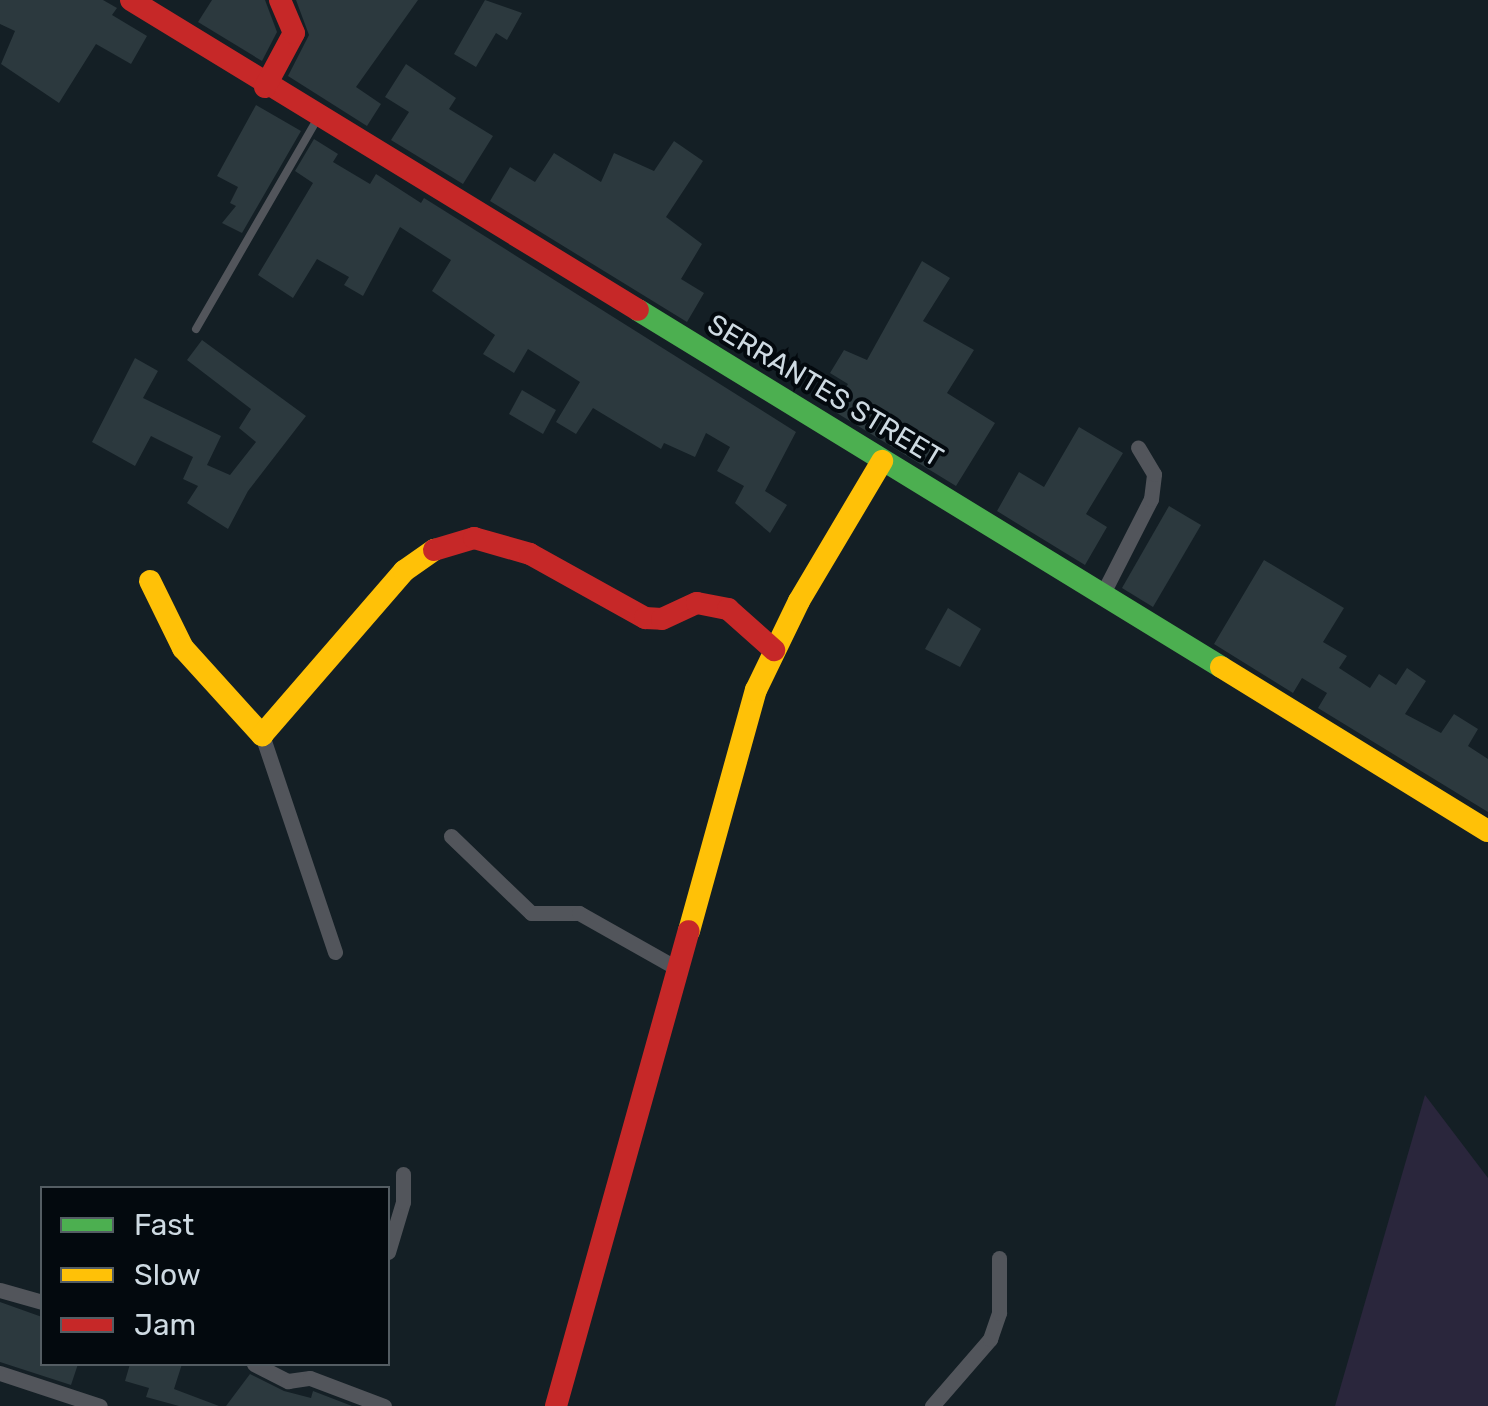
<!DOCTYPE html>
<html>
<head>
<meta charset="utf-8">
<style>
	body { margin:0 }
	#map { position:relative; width:1488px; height:1406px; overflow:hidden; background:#141f25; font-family:Rubik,sans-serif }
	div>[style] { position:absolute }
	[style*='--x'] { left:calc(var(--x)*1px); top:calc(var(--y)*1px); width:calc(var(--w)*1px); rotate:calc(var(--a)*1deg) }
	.green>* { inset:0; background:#2a263c }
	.building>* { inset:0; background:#2c393e }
	.lane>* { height:8px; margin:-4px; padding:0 4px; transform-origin:4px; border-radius:4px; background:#52555b }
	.street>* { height:15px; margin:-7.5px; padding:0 7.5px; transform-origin:7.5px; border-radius:7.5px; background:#52555b }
	.fast>* { height:22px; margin:-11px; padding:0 11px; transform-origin:11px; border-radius:11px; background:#4caf50 }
	.slow>* { height:22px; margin:-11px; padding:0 11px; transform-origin:11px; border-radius:11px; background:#ffc107 }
	.jam>* { height:22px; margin:-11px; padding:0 11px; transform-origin:11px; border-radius:11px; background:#c62828 }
	span { translate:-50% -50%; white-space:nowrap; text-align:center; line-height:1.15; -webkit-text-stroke:8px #03090e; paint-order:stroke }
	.street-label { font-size:28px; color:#cedae2 }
	.legend { position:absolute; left:40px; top:1186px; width:350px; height:180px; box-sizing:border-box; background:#03090e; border:2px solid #545d63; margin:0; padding:12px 18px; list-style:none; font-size:30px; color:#cedae2 }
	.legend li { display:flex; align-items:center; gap:20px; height:50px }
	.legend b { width:50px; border:2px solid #545d63 }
</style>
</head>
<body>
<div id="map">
	<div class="green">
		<i style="clip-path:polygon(1425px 1095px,1488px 1178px,1488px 1406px,1335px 1406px)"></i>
	</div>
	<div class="building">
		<i style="clip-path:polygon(0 0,103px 0,117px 8px,112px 15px,147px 36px,131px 64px,96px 44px,59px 103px,1px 64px,15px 31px,0 24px)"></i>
		<i style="clip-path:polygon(212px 0,265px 0,277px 32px,262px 61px,198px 22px)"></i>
		<i style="clip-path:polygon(296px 0,418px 0,356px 87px,381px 104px,367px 126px,288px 76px,309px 35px)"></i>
		<i style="clip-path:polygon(485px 0,522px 13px,507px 40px,496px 33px,476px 67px,454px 54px)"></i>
		<i style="clip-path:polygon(406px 64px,456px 98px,449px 109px,493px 136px,463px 184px,391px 140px,409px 112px,385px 97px)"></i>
		<i style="clip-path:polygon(256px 105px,301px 131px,242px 233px,222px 223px,236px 206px,230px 203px,238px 187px,217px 176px)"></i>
		<i style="clip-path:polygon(314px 139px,338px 154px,333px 162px,370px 184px,376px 174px,421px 203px,424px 198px,796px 432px,765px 491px,787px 505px,770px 533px,735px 503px,744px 486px,717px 471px,730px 447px,706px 433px,695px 457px,664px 443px,661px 449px,593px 408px,576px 434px,556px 422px,580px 382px,528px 349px,514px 373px,483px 354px,495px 335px,432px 291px,451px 260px,400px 227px,363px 296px,344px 285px,349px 277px,317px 259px,293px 298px,258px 275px,313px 183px,295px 171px)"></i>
		<i style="clip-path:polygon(674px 141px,703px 161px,666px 217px,702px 244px,681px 279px,704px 293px,687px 322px,490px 201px,510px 167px,535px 182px,554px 153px,601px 182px,614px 153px,654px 171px)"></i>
		<i style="clip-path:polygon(922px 261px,950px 278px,923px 321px,974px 350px,947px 393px,995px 423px,956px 486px,832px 410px,848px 384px,830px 373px,844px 350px,867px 360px)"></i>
		<i style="clip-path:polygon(202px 340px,306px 416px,248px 491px,228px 529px,187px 503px,198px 486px,183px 479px,193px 457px,151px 436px,135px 466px,92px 442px,135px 358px,158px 371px,143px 398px,221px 436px,207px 465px,230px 475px,256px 442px,239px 428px,251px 409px,187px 360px)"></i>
		<i style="clip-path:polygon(522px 390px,556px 410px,543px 434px,509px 414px)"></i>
		<i style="clip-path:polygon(1079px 427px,1123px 453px,1086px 514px,1107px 527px,1085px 565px,997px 511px,1019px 472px,1044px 487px)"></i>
		<i style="clip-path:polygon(1169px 506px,1201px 525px,1153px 607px,1122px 588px)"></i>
		<i style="clip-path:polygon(1264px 560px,1344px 608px,1323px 642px,1347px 656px,1339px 668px,1370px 688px,1379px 674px,1396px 685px,1407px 668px,1426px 681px,1405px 714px,1441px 733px,1454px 714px,1478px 729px,1468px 746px,1488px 759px,1488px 812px,1318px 708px,1327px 693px,1302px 678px,1293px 693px,1214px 644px)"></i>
		<i style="clip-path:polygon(948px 608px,981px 629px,960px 667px,925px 649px)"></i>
		<i style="clip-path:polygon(0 1302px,42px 1317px,42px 1364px,78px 1364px,71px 1385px,0 1362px)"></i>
		<i style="clip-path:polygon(130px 1364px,182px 1364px,174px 1389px,219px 1406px,179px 1406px,146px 1397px,149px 1388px,125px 1381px)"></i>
		<i style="clip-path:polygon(250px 1374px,284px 1391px,311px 1398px,313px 1391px,352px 1406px,226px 1406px)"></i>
	</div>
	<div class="lane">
		<i style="--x:196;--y:329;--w:242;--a:-60"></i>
	</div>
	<div class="street">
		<i style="--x:1101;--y:597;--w:110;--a:-63"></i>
		<i style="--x:1151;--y:499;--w:25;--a:-83"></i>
		<i style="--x:1154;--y:474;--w:31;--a:-121"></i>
		<i style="--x:262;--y:735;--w:229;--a:71.4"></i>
		<i style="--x:451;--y:836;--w:111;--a:43.9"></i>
		<i style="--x:531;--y:913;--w:48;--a:0"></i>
		<i style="--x:579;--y:913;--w:116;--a:29.4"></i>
		<i style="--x:388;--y:1252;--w:52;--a:-73.3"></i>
		<i style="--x:403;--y:1202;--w:28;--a:-90"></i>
		<i style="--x:0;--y:1290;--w:44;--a:15.9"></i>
		<i style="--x:254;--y:1364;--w:38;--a:27"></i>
		<i style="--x:288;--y:1381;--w:22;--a:-8"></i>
		<i style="--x:310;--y:1378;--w:79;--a:20.7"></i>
		<i style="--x:0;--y:1373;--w:105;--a:18.3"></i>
		<i style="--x:932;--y:1406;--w:89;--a:-49.1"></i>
		<i style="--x:990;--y:1339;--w:28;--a:-71"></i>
		<i style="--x:999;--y:1313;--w:55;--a:-90"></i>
	</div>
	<div class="fast">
		<i style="--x:638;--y:310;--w:684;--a:31.48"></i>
	</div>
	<div class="slow">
		<i style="--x:150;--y:581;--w:75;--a:63.8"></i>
		<i style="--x:183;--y:648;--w:118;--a:47.8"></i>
		<i style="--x:262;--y:735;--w:217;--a:-49.1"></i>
		<i style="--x:404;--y:571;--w:37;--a:-35"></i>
		<i style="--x:1221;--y:667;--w:313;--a:31.6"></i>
		<i style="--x:689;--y:931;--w:250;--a:-74.5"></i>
		<i style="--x:756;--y:690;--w:99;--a:-64.2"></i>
		<i style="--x:799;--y:601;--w:163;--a:-59.3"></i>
	</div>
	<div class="jam">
		<i style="--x:131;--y:0;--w:594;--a:31.44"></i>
		<i style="--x:265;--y:87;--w:61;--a:-61.8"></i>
		<i style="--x:294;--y:33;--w:36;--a:-113"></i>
		<i style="--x:434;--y:550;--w:42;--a:-16.7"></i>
		<i style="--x:474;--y:538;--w:58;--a:15.9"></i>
		<i style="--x:530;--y:554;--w:132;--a:29.1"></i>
		<i style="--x:645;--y:618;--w:17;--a:3"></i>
		<i style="--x:662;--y:619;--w:38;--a:-25"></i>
		<i style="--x:697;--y:603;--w:32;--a:11"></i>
		<i style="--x:728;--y:609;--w:62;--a:41.7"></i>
		<i style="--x:556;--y:1406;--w:493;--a:-74.4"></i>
	</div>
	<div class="street-label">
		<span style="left:825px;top:391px;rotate:31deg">SERRANTES STREET</span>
	</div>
	<ul class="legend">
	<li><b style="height:12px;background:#4caf50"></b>Fast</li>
	<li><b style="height:12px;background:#ffc107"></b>Slow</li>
	<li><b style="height:12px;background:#c62828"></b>Jam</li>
	</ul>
</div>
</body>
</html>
